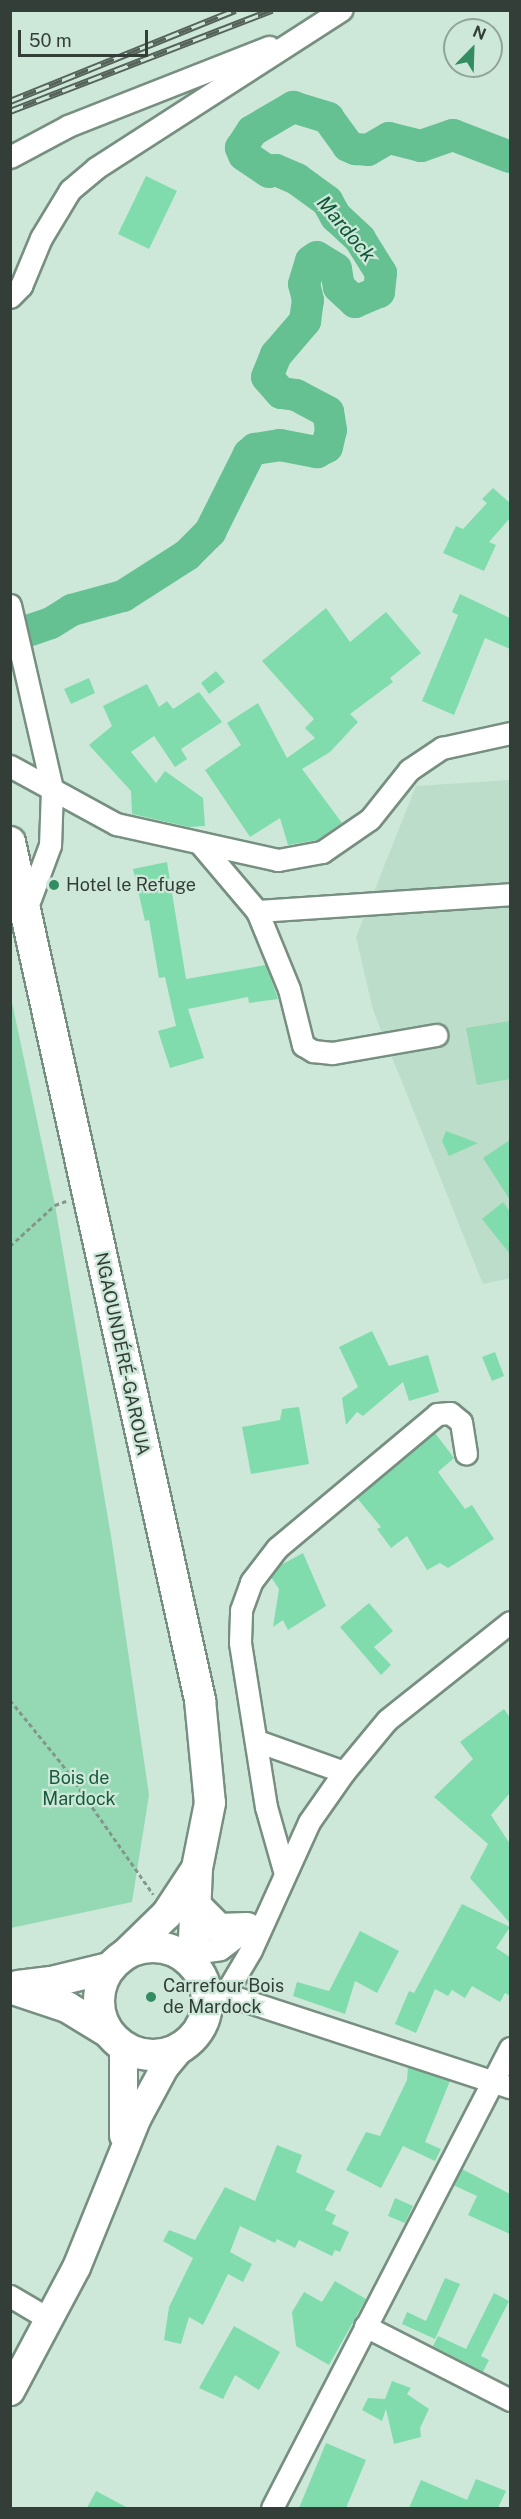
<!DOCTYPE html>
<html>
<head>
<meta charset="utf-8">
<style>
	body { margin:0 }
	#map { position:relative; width:521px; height:2519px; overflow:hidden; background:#cde8d8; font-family:"Public Sans",sans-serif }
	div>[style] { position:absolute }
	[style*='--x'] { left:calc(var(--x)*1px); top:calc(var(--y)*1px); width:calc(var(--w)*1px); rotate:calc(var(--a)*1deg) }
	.built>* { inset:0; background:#bbddc9 }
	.green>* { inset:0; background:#95d9b4 }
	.river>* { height:32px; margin:-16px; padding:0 16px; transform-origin:16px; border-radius:16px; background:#65c092 }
	.building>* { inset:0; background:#81dcad }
	.path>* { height:3px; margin-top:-1.5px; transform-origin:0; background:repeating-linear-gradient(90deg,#83968b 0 4.5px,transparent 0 7.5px) }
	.roads { filter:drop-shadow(2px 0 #778f81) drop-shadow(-2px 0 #778f81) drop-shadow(0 2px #778f81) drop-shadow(0 -2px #778f81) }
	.minor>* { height:21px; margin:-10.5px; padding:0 10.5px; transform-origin:10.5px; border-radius:10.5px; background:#fff }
	.major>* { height:27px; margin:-13.5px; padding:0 13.5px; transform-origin:13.5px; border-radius:13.5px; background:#fff }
	.highway>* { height:30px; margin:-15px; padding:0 15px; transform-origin:15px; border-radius:15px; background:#fff }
	.highway>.ring { margin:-15px; padding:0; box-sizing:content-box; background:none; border:30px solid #fff; border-radius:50% }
	.rail>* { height:7px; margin-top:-3.5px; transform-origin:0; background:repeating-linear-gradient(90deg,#cde8d8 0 14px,#55635b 0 28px); box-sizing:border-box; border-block:2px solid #55635b }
	.dots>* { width:16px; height:16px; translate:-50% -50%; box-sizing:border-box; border:3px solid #cde8d8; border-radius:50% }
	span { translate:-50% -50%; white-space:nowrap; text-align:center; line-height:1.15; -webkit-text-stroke:4.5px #cde8d8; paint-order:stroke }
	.poi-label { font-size:18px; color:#343e38 }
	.left { translate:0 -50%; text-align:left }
	.street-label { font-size:18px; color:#343e38 }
	.park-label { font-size:18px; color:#165b3d }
	.water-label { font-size:20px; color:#0d5537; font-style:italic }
	.frame { position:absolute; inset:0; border:12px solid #343e38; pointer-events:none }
	.north { position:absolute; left:443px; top:18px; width:60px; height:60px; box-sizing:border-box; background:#cde8d8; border:2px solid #90a498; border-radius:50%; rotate:23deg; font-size:16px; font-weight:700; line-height:24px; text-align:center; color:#343e38 }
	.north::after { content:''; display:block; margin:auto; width:21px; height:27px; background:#338d63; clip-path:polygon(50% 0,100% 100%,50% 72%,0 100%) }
	.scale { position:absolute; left:18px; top:30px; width:130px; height:27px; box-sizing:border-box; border:3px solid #343e38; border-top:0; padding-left:8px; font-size:18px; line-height:21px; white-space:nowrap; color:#343e38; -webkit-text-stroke:4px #cde8d8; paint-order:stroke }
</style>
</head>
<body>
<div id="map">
	<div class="built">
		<i style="clip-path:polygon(510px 780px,510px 1278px,483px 1284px,373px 1010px,356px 937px,416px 786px)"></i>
	</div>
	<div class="green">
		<i style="clip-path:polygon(10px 993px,55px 1205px,112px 1542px,149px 1795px,132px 1902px,11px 1928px)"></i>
		<i style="clip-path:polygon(510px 1021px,510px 1079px,477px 1085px,466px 1028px)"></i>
	</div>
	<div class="river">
		<i style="--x:10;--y:637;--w:43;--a:-18.9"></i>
		<i style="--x:51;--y:623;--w:25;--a:-32"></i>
		<i style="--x:72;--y:610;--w:53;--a:-15.4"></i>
		<i style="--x:123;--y:596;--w:76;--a:-32.6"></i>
		<i style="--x:187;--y:555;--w:33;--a:-45"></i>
		<i style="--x:210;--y:532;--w:87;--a:-63.4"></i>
		<i style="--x:249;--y:454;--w:8;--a:-40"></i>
		<i style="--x:255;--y:449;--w:25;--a:-9"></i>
		<i style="--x:280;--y:445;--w:38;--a:11"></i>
		<i style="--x:317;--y:452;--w:11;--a:-27"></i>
		<i style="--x:327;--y:447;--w:17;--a:-77"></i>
		<i style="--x:331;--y:430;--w:18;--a:-99"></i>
		<i style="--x:328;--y:412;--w:36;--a:-152"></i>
		<i style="--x:296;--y:395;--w:15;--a:-172"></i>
		<i style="--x:281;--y:393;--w:21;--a:-131"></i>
		<i style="--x:267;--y:377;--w:24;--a:-68"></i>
		<i style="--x:276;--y:355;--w:45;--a:-49.5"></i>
		<i style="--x:305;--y:321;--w:21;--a:-82"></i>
		<i style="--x:308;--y:300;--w:16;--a:-104"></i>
		<i style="--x:304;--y:284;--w:24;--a:-73"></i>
		<i style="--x:311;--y:261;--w:7;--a:-34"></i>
		<i style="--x:317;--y:257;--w:22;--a:32"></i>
		<i style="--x:336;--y:269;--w:18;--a:81"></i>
		<i style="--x:339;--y:287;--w:22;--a:43"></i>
		<i style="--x:355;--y:302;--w:26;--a:-23"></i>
		<i style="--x:379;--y:292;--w:19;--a:-84"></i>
		<i style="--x:381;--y:273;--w:40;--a:-122"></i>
		<i style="--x:360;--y:239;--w:33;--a:-137"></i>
		<i style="--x:336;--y:217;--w:18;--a:-119"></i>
		<i style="--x:327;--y:201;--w:37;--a:-144"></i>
		<i style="--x:297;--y:179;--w:23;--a:-157"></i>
		<i style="--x:276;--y:170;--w:7;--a:164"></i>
		<i style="--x:269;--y:172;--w:30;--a:-146"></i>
		<i style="--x:244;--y:155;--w:8;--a:-113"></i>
		<i style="--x:241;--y:148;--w:20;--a:-57"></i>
		<i style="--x:252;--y:131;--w:48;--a:-30.3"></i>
		<i style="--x:293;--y:107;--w:37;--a:17"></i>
		<i style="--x:328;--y:118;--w:34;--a:54"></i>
		<i style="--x:348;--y:146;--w:8;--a:23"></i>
		<i style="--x:355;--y:149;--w:13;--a:4"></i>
		<i style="--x:368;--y:150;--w:24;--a:-30"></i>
		<i style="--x:389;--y:138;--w:33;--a:14"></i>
		<i style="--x:421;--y:146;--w:34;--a:-19"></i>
		<i style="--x:453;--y:135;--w:61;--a:21.1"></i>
	</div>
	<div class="building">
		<i style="clip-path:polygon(146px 176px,177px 191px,149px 249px,118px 234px)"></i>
		<i style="clip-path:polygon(493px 488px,510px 503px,510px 518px,489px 542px,496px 545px,484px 571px,443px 553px,456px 526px,463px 529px,487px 503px,482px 499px)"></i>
		<i style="clip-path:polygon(460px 594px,510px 618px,510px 649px,485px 638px,454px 715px,422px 701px,458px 615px,452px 612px)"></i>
		<i style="clip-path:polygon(326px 608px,350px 642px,386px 612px,421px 653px,390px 678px,393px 682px,350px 714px,358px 722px,330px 752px,302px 769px,342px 823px,317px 840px,288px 845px,280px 818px,250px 837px,205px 770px,241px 745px,227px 723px,258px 703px,287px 758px,315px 738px,305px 728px,314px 719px,262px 661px)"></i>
		<i style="clip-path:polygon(216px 671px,225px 682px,209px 694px,201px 683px)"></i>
		<i style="clip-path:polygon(89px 678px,95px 693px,71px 704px,64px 689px)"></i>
		<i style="clip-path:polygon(147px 684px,159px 707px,167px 701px,173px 709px,199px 692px,222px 722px,181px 749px,187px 759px,175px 767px,154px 736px,131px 752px,156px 783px,165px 771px,203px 798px,205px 826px,189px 827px,132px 814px,131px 791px,89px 745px,112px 726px,103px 706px)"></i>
		<i style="clip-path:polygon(167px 862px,186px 979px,266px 965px,278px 999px,249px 1003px,248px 997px,188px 1009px,204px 1058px,170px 1068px,158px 1031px,176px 1026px,165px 977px,159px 978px,149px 920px,145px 921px,133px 869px)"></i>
		<i style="clip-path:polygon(446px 1131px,478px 1143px,449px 1156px,442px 1141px)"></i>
		<i style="clip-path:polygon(510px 1140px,510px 1200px,483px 1158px)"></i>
		<i style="clip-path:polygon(503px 1202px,510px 1212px,510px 1254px,482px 1219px)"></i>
		<i style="clip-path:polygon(372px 1331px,389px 1366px,428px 1355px,439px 1392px,409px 1401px,403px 1382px,363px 1416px,357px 1412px,346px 1425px,342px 1398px,358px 1387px,339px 1347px)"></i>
		<i style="clip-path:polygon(495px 1352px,504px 1376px,492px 1381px,482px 1357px)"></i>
		<i style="clip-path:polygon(299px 1407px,309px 1464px,251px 1474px,242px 1427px,280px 1420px,282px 1409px)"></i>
		<i style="clip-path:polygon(435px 1433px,454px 1458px,438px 1472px,465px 1509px,472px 1505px,494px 1539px,448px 1568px,440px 1563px,427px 1570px,407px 1536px,391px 1548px,377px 1529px,381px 1527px,357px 1498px)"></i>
		<i style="clip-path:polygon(303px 1553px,326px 1606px,288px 1630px,283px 1620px,273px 1627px,279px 1589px,271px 1577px,279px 1566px)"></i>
		<i style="clip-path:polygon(369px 1603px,393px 1631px,374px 1647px,391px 1665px,381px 1675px,340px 1627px)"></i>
		<i style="clip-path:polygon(504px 1709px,510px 1718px,510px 1793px,491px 1815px,510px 1844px,510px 1923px,470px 1878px,488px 1844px,434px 1797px,473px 1759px,460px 1742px)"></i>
		<i style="clip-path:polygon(462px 1904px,510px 1927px,496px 1948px,510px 1957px,510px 1996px,505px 1993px,500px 2002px,472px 1986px,465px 1998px,452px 1990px,448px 1996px,435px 1989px,416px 2033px,395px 2024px,409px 1991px,414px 1993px)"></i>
		<i style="clip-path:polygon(360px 1931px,399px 1951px,377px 1993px,355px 1981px,345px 2014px,293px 1996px,297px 1982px,329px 1991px)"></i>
		<i style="clip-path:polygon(408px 2067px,450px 2081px,425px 2142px,441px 2149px,435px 2161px,403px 2146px,381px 2188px,346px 2170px,366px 2132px,380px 2136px,407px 2080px)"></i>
		<i style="clip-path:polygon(277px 2145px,302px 2155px,296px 2172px,335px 2191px,325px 2210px,336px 2215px,332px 2224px,349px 2232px,340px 2252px,335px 2250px,332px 2256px,299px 2240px,295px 2248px,277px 2239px,275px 2243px,240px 2226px,230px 2252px,252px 2264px,243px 2282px,228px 2274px,203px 2325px,189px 2317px,181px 2344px,164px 2340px,169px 2307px,193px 2258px,163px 2241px,169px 2230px,195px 2240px,225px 2187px,255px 2201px)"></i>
		<i style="clip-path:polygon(462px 2169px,510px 2194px,510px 2234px,468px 2215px,477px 2196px,453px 2185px)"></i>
		<i style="clip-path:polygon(395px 2198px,413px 2206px,405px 2223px,388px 2216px)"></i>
		<i style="clip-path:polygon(445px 2278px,460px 2284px,435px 2339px,402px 2324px,407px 2312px,426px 2321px)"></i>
		<i style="clip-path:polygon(335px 2281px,366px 2299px,329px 2365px,296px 2346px,292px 2312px,304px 2292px,322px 2302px)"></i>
		<i style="clip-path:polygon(494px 2293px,509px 2301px,481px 2356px,489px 2360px,483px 2372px,433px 2346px,438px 2336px,466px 2349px)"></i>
		<i style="clip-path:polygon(234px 2326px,280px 2352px,259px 2390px,235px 2375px,223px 2399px,199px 2388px)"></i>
		<i style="clip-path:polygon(392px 2381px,411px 2388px,407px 2394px,429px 2409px,420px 2428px,421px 2437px,394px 2444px,386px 2409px,382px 2421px,362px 2410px,368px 2398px,385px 2399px)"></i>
		<i style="clip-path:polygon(326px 2443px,366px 2460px,346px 2508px,299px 2508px)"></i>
		<i style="clip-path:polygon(476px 2479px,506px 2491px,498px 2508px,409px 2508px,421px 2480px,467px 2500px)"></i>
		<i style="clip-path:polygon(96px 2491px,128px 2508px,87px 2508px)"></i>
	</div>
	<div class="path">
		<i style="--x:10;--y:1246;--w:61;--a:-42.3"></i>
		<i style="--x:55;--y:1205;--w:12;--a:-20"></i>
		<i style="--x:10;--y:1700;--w:82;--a:50.9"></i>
		<i style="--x:62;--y:1764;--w:159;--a:55"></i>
	</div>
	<div class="roads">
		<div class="minor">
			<i style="--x:10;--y:157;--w:66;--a:-28.1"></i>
			<i style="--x:68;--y:126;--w:216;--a:-21.5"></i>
			<i style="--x:10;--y:297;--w:16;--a:-45"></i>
			<i style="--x:21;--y:286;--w:52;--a:-67.4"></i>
			<i style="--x:41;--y:238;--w:56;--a:-58.9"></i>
			<i style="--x:70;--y:190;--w:34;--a:-40"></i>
			<i style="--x:96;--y:168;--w:292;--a:-32.8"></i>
			<i style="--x:10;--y:605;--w:189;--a:77.1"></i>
			<i style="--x:52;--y:789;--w:56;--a:92"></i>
			<i style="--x:50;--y:845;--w:69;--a:110.3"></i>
			<i style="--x:10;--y:766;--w:121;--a:28.7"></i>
			<i style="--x:116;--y:824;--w:166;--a:12.5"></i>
			<i style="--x:278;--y:860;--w:45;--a:-10.3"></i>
			<i style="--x:322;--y:852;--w:58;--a:-34.5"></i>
			<i style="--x:370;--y:819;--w:63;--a:-51.5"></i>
			<i style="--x:409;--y:770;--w:40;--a:-34"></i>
			<i style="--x:442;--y:748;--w:70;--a:-12.4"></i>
			<i style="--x:201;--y:845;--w:87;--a:49.7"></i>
			<i style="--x:257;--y:911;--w:84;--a:67.7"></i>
			<i style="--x:289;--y:989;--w:58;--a:76"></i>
			<i style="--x:303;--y:1045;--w:12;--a:31"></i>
			<i style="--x:313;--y:1051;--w:19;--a:6"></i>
			<i style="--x:332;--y:1053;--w:106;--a:-9.8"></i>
			<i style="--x:257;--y:911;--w:254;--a:-3.8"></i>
			<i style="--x:257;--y:1741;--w:92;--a:19.6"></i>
			<i style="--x:285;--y:1874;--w:70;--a:-105.8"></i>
			<i style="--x:266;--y:1807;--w:167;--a:-99"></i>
			<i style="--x:240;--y:1642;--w:32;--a:-88"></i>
			<i style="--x:241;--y:1610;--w:30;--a:-70"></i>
			<i style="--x:251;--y:1582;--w:43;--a:-52.6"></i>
			<i style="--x:277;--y:1548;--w:209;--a:-39.9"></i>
			<i style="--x:437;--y:1414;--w:13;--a:-4"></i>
			<i style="--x:450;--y:1413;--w:14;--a:39"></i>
			<i style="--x:461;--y:1422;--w:32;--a:81"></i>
			<i style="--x:193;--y:1953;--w:27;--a:-8"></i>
			<i style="--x:220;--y:1949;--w:36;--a:-37"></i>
			<i style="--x:225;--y:1994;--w:300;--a:18.1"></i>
			<i style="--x:207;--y:2009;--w:23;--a:-40"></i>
			<i style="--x:225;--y:1994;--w:51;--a:-59.4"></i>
			<i style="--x:251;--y:1950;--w:141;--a:-65.6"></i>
			<i style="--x:309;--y:1822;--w:61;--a:-55"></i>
			<i style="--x:344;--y:1772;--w:67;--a:-50.4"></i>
			<i style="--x:387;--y:1720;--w:157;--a:-38.5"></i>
			<i style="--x:10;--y:2296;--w:45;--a:30.5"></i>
			<i style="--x:365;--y:2326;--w:163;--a:27"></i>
			<i style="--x:272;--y:2508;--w:518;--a:-62.64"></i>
		</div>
		<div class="major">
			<i style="--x:123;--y:2135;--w:89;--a:-90"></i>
			<i style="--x:10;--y:2391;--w:140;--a:-62"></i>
			<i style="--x:76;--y:2267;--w:162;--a:-67.9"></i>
			<i style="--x:137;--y:2117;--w:57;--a:-61.6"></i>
			<i style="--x:164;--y:2067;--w:23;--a:-50"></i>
		</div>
		<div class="highway">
			<i style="--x:10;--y:842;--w:879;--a:77.51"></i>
			<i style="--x:200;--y:1700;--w:103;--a:84.5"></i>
			<i style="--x:210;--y:1803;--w:66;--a:101.3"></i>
			<i style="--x:197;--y:1868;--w:97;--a:92.4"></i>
			<i style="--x:194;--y:1904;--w:35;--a:45"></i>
			<i style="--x:219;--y:1929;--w:28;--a:-2"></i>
			<i class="ring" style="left:99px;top:1947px;width:78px;height:78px"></i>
			<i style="--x:127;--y:1953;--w:56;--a:-44.3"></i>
			<i style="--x:167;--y:1914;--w:49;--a:-56.6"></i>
			<i style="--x:18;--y:1986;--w:33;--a:-7"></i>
			<i style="--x:51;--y:1982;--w:60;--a:-13.6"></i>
			<i style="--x:10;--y:1988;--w:60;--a:18.4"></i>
			<i style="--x:67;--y:2007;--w:48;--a:31.4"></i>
		</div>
	</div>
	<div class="rail">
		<i style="--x:10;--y:101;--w:243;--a:-22"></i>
		<i style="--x:10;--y:111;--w:281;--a:-21.1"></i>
	</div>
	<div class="dots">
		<i style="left:54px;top:885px;background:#338d63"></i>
		<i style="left:151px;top:1997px;background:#338d63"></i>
	</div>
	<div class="poi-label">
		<span class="left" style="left:66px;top:885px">Hotel le Refuge</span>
		<span class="left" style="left:163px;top:1997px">Carrefour Bois<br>de Mardock</span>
	</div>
	<div class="street-label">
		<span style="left:122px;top:1354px;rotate:78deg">NGAOUNDÉRÉ-GAROUA</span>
	</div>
	<div class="park-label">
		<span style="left:79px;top:1789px">Bois de<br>Mardock</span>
	</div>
	<div class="water-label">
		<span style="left:346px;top:229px;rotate:50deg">Mardock</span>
	</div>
	<div class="frame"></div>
	<div class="north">N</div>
	<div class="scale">50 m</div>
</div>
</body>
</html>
